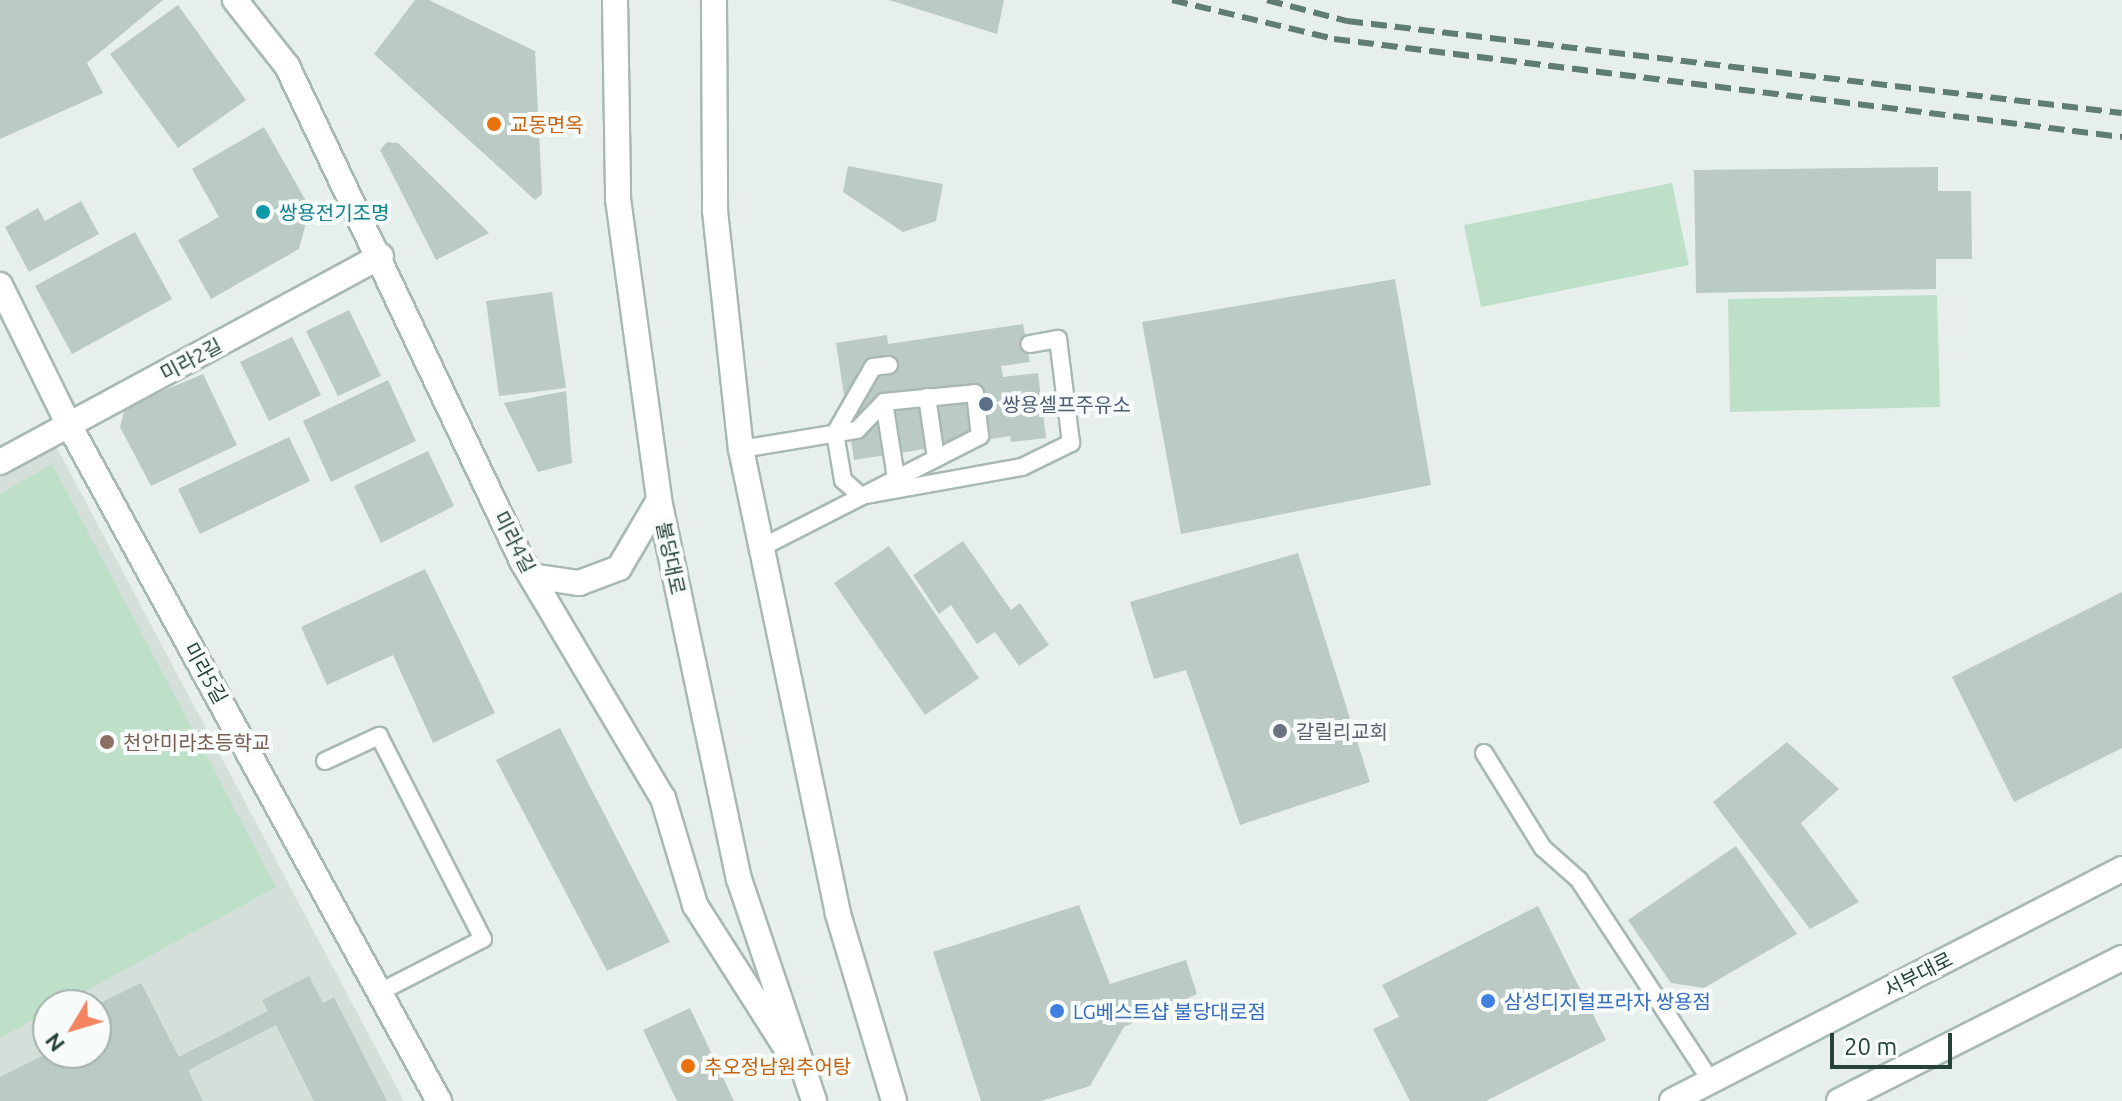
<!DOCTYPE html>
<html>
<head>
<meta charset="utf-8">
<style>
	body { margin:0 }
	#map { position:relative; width:2122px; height:1101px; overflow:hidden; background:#e6efeb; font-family:Ubuntu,"Noto Sans KR",sans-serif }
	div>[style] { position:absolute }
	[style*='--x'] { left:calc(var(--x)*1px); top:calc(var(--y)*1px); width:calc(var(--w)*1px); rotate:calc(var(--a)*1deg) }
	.built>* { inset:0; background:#d4dfda }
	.green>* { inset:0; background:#bfe0c8 }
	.building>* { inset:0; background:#bbcac4 }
	.roads { filter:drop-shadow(2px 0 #a8b8b2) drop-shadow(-2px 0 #a8b8b2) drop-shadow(0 2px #a8b8b2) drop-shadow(0 -2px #a8b8b2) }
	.lane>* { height:16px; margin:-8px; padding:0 8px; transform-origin:8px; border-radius:8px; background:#fff }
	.street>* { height:24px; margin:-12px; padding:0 12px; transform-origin:12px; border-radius:12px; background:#fff }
	.secondary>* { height:24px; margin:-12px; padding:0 12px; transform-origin:12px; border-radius:12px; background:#fff }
	.rail>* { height:6px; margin-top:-3px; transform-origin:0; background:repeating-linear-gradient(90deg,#5f7d75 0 16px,transparent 0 24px) }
	.dots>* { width:22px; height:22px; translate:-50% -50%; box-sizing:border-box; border:4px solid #f7fbf9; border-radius:50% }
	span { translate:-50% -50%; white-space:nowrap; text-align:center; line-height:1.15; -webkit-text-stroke:8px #f7fbf9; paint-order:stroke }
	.food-label { font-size:20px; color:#c56008 }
	.left { translate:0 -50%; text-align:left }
	.culture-label { font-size:20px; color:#0d838f }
	.street-label { font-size:20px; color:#24423a }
	.service-label { font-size:20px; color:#4e5e75 }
	.worship-label { font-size:20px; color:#5b616d }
	.education-label { font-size:20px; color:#785e54 }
	.shop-label { font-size:20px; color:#366cbe }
	.north { position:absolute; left:32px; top:989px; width:80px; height:80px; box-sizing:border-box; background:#f7fbf9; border:2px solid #a3b1ad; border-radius:50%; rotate:232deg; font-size:22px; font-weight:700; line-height:32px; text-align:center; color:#24423a }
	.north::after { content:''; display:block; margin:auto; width:28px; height:36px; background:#f4845f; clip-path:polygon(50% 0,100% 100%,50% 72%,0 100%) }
	.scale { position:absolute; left:1830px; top:1033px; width:122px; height:36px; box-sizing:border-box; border:4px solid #24423a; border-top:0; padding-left:10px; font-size:24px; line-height:28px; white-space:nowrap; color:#24423a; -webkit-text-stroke:6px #f7fbf9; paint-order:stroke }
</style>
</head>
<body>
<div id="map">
	<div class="built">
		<i style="clip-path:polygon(evenodd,56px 446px,404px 1101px,0 1101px,0 478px,56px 446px,48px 1005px,96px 1005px,96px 1053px,48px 1053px,48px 1005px)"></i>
	</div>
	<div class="green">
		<i style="clip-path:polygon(1672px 183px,1689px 265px,1481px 307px,1464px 225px)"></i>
		<i style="clip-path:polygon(1937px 295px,1940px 407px,1730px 412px,1728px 299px)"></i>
		<i style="clip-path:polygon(52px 464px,276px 887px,60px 1005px,48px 1005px,48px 1012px,0 1038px,0 494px)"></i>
	</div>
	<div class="building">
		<i style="clip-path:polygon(0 0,163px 0,87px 63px,103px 93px,0 139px)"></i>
		<i style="clip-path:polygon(415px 0,429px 0,535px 51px,542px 194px,535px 200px,374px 54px)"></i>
		<i style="clip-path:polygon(889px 0,1004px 0,997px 34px)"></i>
		<i style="clip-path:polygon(178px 5px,246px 100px,178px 148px,110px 54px)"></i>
		<i style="clip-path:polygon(264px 127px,310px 208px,299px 249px,211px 299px,178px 240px,219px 217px,192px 169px)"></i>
		<i style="clip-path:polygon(387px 142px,398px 143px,489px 233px,436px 260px,380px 150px)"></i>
		<i style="clip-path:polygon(848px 166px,943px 184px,936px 221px,903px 232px,843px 192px)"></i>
		<i style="clip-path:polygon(1938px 167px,1938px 191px,1971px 191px,1972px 259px,1936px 259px,1936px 289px,1696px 293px,1694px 170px)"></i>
		<i style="clip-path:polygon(81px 201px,99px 234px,29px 272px,5px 227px,38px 208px,45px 221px)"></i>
		<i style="clip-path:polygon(135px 232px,172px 299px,72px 354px,35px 286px)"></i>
		<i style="clip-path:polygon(1395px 279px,1431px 485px,1181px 534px,1142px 322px)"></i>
		<i style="clip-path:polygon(552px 292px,566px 388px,499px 396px,486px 301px)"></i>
		<i style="clip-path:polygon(349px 310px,381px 376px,338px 396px,306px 331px)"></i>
		<i style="clip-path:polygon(1023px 324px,1030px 362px,1001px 366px,1003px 377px,1038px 373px,1046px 438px,1011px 442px,1010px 436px,854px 460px,836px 343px,887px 335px,888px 344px)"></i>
		<i style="clip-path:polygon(292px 337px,321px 395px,269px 421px,240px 362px)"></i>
		<i style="clip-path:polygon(203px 374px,237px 445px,151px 486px,120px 427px,125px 407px)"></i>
		<i style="clip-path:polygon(388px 380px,416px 441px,331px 482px,303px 421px)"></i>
		<i style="clip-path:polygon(566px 391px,572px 463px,538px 472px,504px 403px)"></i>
		<i style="clip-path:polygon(289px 437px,310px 481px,200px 534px,178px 489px)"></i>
		<i style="clip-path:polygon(428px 451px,454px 506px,381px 543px,354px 486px)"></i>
		<i style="clip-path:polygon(963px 541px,1011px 610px,1020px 603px,1049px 645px,1019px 666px,995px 632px,977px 644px,951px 605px,939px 614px,913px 575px)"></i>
		<i style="clip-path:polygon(889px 546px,979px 678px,925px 715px,834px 583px)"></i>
		<i style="clip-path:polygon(1298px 553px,1370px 782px,1240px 825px,1186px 670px,1154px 679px,1130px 602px)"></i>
		<i style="clip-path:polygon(425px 569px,495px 713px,433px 743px,393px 655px,327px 685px,301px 627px)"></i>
		<i style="clip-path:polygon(2122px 592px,2122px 748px,2014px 802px,1952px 677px)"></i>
		<i style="clip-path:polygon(560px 728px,670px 942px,607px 971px,496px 760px)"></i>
		<i style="clip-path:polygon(1787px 742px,1839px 789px,1801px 823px,1859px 902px,1810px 929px,1713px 802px)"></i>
		<i style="clip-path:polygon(1736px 846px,1797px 934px,1704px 988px,1671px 983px,1628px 920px)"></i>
		<i style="clip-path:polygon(1079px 905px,1110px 984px,1186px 960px,1197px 994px,1124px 1027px,1090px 1086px,1041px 1101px,981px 1101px,933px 952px)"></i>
		<i style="clip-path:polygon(1538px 906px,1606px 1040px,1486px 1101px,1410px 1101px,1373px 1029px,1399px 1017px,1382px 985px)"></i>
		<i style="clip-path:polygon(309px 976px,323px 1003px,334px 997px,387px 1101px,314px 1101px,276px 1025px,188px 1070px,203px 1101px,0 1101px,0 1077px,48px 1053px,96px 1053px,96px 1005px,141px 983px,179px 1057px,268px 1011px,262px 1000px)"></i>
		<i style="clip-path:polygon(690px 1008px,734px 1101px,677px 1101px,643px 1030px)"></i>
	</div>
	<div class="roads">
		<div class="lane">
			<i style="--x:889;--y:365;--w:16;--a:173"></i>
			<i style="--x:873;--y:367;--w:76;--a:119.9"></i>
			<i style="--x:835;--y:433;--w:48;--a:80.3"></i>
			<i style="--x:843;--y:480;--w:24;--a:42"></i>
			<i style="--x:861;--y:496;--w:164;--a:-10.2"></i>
			<i style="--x:1022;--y:467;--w:55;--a:-26.1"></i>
			<i style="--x:1071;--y:443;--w:105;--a:-97.1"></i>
			<i style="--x:1058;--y:339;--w:29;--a:170"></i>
			<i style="--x:927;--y:397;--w:62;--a:81.6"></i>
			<i style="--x:884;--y:402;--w:77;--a:81"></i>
			<i style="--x:741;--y:449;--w:118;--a:-9.3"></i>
			<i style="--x:857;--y:430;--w:39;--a:-46"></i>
			<i style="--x:884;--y:402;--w:91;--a:-5.6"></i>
			<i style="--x:975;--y:393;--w:43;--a:83.4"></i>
			<i style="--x:980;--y:436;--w:247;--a:153"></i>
			<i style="--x:1484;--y:753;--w:112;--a:58.2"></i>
			<i style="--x:1543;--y:848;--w:48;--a:41.6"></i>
			<i style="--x:1579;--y:880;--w:240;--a:56.7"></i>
			<i style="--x:325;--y:761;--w:60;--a:-24.8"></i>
			<i style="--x:379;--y:736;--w:228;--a:62.9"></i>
			<i style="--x:483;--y:939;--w:114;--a:152.8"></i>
		</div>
		<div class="street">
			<i style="--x:235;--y:0;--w:84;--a:51.8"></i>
			<i style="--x:287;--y:66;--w:548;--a:64.6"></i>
			<i style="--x:522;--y:561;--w:276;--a:59.3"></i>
			<i style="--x:663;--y:798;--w:112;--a:73.3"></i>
			<i style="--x:695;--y:905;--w:190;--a:57.5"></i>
			<i style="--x:0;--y:285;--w:156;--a:63.8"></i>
			<i style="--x:69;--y:425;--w:771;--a:61.31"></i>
			<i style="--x:0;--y:462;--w:433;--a:-28.4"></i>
			<i style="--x:531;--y:576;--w:49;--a:8.3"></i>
			<i style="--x:579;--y:583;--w:43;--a:-20.6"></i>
			<i style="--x:619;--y:568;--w:79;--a:-59.5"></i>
		</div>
		<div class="secondary">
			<i style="--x:615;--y:0;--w:199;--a:89.1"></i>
			<i style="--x:618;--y:199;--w:304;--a:82.2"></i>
			<i style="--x:659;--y:500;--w:387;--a:78.1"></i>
			<i style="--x:739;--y:879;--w:234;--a:71.3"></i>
			<i style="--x:714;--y:0;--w:211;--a:89.7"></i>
			<i style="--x:715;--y:211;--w:239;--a:83.8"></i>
			<i style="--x:741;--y:449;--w:475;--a:78.2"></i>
			<i style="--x:838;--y:914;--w:195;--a:73.3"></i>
			<i style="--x:1672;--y:1101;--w:506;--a:-27.27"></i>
			<i style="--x:1839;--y:1101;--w:317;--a:-26.8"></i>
		</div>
	</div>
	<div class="rail">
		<i style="--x:1172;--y:0;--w:167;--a:13.5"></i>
		<i style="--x:1334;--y:39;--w:794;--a:7.09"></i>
		<i style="--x:1267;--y:0;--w:83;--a:14.7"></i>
		<i style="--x:1347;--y:21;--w:780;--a:6.77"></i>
	</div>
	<div class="dots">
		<i style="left:494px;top:124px;background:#e8710a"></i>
		<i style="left:263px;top:212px;background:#0f9aa8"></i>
		<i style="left:986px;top:404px;background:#5c6f8a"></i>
		<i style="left:1280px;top:731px;background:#6b7280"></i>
		<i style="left:107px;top:742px;background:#8d6e63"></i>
		<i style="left:1488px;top:1001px;background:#3f7fe0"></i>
		<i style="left:1057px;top:1011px;background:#3f7fe0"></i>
		<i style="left:688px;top:1066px;background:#e8710a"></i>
	</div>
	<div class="food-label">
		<span class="left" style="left:510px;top:124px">교동면옥</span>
		<span class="left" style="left:704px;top:1066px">추오정남원추어탕</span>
	</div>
	<div class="culture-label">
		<span class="left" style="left:279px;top:212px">쌍용전기조명</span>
	</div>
	<div class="street-label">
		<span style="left:191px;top:359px;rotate:-28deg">미라2길</span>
		<span style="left:515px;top:542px;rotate:63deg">미라4길</span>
		<span style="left:671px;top:558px;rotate:78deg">불당대로</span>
		<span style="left:206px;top:673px;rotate:61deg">미라5길</span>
		<span style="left:1918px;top:974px;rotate:-27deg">서부대로</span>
	</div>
	<div class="service-label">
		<span class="left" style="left:1002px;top:404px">쌍용셀프주유소</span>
	</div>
	<div class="worship-label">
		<span class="left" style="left:1296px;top:731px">갈릴리교회</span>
	</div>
	<div class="education-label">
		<span class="left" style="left:123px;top:742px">천안미라초등학교</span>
	</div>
	<div class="shop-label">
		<span class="left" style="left:1504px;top:1001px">삼성디지털프라자 쌍용점</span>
		<span class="left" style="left:1073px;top:1011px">LG베스트샵 불당대로점</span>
	</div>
	<div class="north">N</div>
	<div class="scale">20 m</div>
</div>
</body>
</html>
